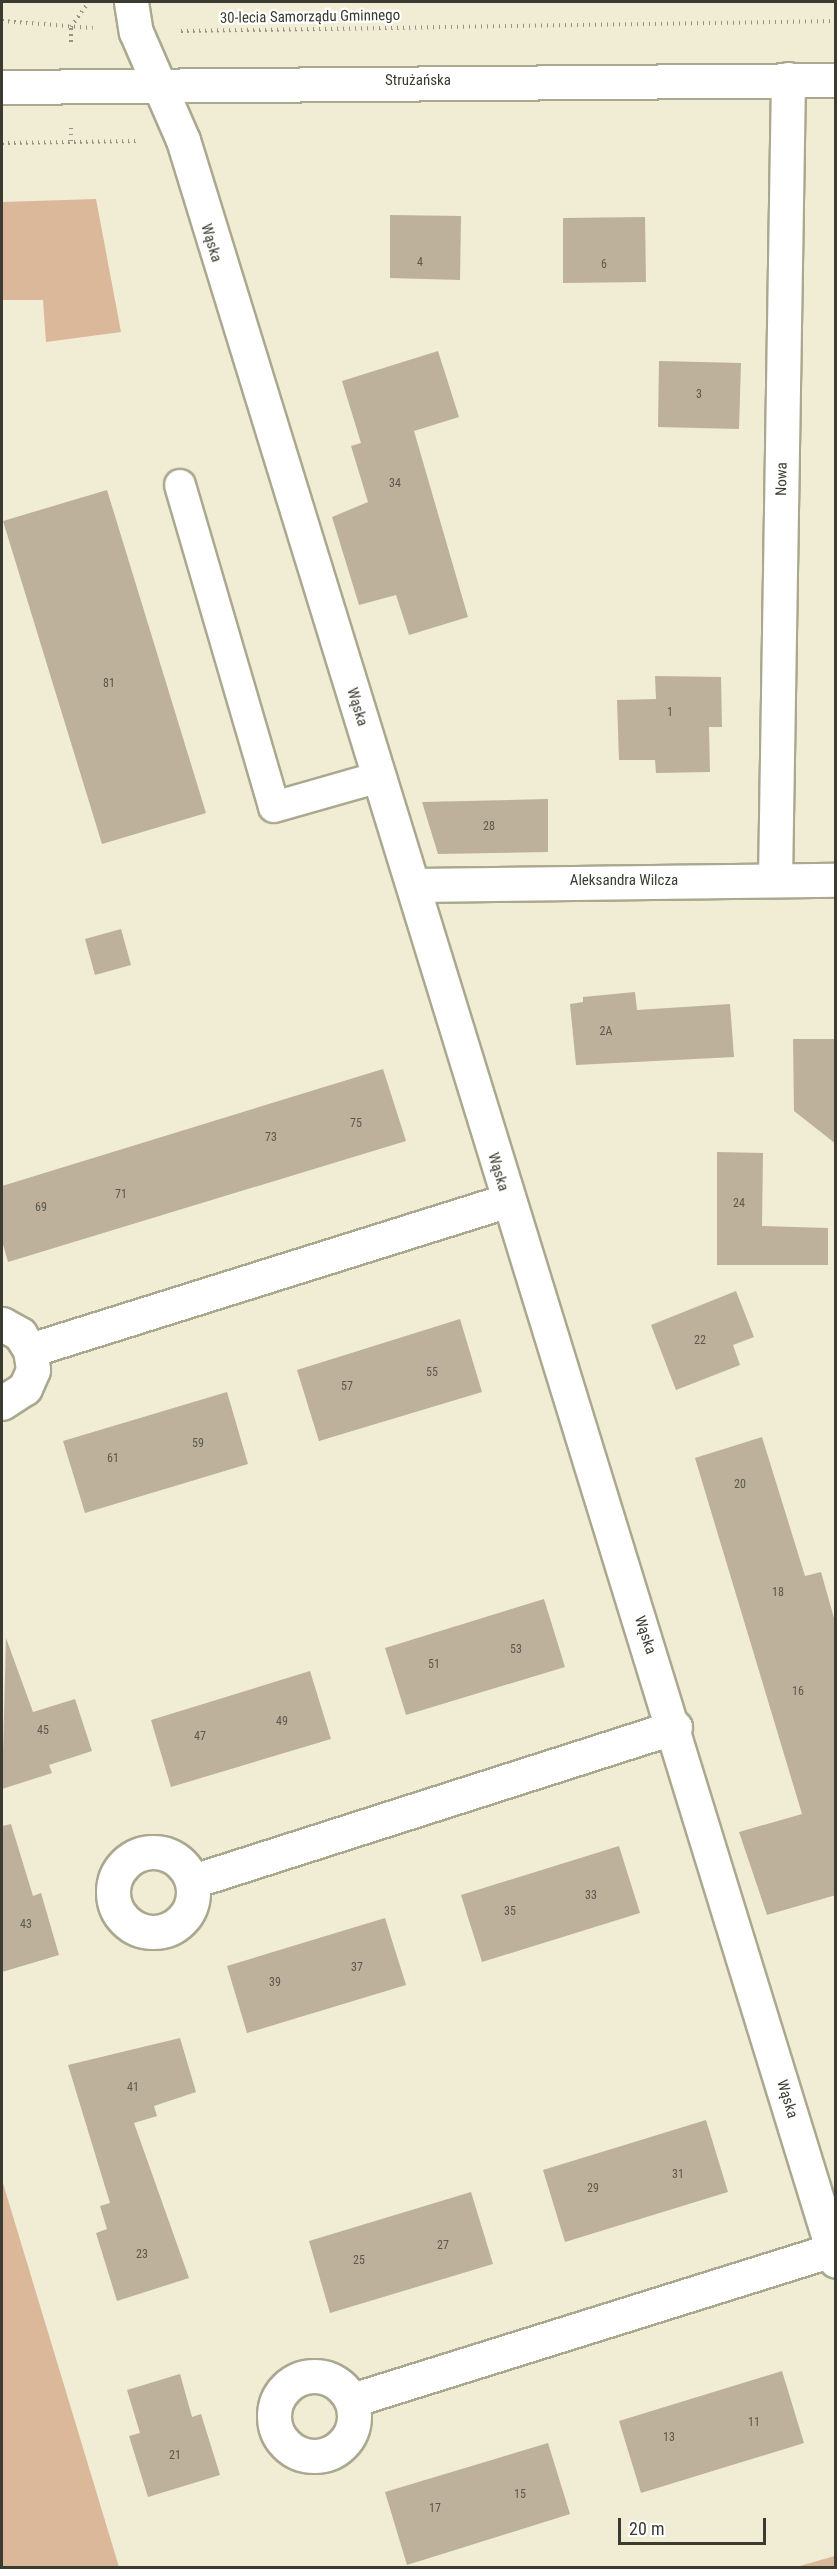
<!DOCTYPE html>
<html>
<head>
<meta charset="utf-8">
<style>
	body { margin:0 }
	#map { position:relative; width:837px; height:2569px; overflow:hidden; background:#f0edd4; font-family:"Roboto Condensed",sans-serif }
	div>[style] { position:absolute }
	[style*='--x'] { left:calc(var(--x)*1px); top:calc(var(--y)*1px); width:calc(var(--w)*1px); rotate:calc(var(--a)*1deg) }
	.green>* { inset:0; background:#dbb899 }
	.building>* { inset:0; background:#bdb19b }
	.path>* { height:4px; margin-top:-2px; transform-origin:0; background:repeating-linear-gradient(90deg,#959382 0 1.5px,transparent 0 6px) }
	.roads { filter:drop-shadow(2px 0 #aba890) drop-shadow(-2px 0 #aba890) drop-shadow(0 2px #aba890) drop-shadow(0 -2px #aba890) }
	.lane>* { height:30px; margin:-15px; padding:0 15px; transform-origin:15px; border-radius:15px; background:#fff }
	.street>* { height:33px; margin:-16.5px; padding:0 16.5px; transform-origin:16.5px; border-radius:16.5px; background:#fff }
	.street>.ring { margin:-16.5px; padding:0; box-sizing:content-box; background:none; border:33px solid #fff; border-radius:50% }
	.secondary>* { height:33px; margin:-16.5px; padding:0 16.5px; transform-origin:16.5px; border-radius:16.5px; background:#fff }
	span { translate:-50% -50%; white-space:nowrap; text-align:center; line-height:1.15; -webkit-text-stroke:4.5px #fff; paint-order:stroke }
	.number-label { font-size:12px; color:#5c584c }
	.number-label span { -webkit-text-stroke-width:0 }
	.street-label { font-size:15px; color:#3c3b31 }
	.frame { position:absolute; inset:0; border:3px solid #3c3b31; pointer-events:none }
	.scale { position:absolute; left:618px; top:2518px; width:148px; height:27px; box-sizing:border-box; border:3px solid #3c3b31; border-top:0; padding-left:8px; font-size:18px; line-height:21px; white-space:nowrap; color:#3c3b31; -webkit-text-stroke:4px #fff; paint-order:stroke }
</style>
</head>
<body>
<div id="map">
	<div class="green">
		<i style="clip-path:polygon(96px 199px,121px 332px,46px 342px,43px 300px,2px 300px,2px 202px)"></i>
		<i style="clip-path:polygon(2px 2180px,119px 2567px,2px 2567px)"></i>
		<i style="clip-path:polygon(835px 2556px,835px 2567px,796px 2567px)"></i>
	</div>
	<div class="building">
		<i style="clip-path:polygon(390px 215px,461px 216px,460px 280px,390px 278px)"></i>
		<i style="clip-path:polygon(645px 217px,646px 282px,563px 283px,563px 218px)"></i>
		<i style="clip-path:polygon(438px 351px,459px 417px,414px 431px,468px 617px,409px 635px,396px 595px,359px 605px,332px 517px,368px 502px,351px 446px,361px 443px,342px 381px)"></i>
		<i style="clip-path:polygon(659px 361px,741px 363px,739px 429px,658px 427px)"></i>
		<i style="clip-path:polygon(107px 490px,206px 813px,102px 844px,3px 521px)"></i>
		<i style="clip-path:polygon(655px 676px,721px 677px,722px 727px,709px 727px,710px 772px,656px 773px,655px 760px,619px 760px,617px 700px,656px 699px)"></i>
		<i style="clip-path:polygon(548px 799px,548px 852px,438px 854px,422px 802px)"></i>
		<i style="clip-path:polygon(121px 929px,131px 965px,95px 975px,85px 939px)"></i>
		<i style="clip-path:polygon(635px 992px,637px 1010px,730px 1004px,734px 1057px,576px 1065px,570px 1004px,583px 1002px,583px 997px)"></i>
		<i style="clip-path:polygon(793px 1039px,836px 1039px,836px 1144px,794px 1111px)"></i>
		<i style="clip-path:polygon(383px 1069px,406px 1141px,8px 1262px,2px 1241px,2px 1186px)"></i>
		<i style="clip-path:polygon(717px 1152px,763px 1153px,762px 1226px,828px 1228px,828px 1265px,717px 1265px)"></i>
		<i style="clip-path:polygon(736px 1291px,754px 1337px,733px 1345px,740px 1365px,676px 1390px,651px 1325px)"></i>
		<i style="clip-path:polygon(460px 1319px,482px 1392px,319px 1441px,297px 1370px)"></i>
		<i style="clip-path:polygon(227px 1392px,248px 1464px,85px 1513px,63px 1441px)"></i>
		<i style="clip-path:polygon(762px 1437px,805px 1576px,821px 1572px,836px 1625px,836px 1895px,767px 1915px,739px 1832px,802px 1814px,695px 1458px)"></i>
		<i style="clip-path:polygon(544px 1599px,565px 1667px,406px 1715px,385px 1648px)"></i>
		<i style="clip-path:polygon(6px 1638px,33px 1712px,75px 1699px,92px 1751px,49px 1765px,52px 1773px,2px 1789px)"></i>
		<i style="clip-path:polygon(310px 1671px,331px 1739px,171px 1787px,151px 1720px)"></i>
		<i style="clip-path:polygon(11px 1824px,33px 1896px,41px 1893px,59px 1955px,2px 1972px,2px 1826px)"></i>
		<i style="clip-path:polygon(619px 1846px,640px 1913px,482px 1962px,461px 1895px)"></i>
		<i style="clip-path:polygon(385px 1918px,406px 1985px,247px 2033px,227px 1966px)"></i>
		<i style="clip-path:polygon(180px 2038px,196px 2092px,154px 2106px,157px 2116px,134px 2123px,189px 2278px,117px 2301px,96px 2233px,107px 2229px,100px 2206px,110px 2203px,68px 2065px)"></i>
		<i style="clip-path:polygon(706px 2120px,728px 2192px,565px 2242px,543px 2170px)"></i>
		<i style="clip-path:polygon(471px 2192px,493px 2264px,330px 2313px,309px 2241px)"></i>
		<i style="clip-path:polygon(782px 2371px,804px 2443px,641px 2493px,619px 2421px)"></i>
		<i style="clip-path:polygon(180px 2374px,192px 2417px,201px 2414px,220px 2475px,148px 2497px,129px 2436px,140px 2433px,127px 2390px)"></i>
		<i style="clip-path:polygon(548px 2443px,570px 2514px,407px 2565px,385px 2492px)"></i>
	</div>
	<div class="path">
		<i style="--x:2;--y:21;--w:91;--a:4.4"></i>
		<i style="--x:181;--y:31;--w:655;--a:-0.87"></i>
		<i style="--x:71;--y:42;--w:15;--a:-90"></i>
		<i style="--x:71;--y:27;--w:28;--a:-55"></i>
		<i style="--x:71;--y:128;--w:14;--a:90"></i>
		<i style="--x:2;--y:143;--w:134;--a:-0.9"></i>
	</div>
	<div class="roads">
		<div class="lane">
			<i style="--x:180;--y:485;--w:335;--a:73.7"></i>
			<i style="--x:274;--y:807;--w:109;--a:-15.9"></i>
		</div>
		<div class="street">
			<i style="--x:131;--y:2;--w:30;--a:81"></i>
			<i style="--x:136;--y:32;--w:118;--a:66.5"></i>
			<i style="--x:183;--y:140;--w:2219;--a:72.89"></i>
			<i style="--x:775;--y:880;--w:801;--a:-89.07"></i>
			<i style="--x:413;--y:885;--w:423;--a:-0.7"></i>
			<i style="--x:2;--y:1324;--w:21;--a:29"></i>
			<i style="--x:20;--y:1334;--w:19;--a:58"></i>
			<i style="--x:30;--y:1350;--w:20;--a:81"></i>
			<i style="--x:33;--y:1370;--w:20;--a:114"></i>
			<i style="--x:25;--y:1388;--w:27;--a:147"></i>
			<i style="--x:30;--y:1350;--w:499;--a:-17.4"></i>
			<i class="ring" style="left:113px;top:1852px;width:47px;height:47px"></i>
			<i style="--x:193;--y:1881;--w:506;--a:-17.72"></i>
			<i class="ring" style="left:274px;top:2376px;width:47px;height:47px"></i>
			<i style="--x:352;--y:2400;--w:503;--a:-17.35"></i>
		</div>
		<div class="secondary">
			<i style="--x:2;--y:87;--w:834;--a:-0.48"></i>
		</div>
	</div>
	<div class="number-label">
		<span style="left:420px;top:263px">4</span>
		<span style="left:604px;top:265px">6</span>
		<span style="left:699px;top:395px">3</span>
		<span style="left:395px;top:484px">34</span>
		<span style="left:109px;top:684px">81</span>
		<span style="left:670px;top:713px">1</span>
		<span style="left:489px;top:827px">28</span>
		<span style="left:606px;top:1032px">2A</span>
		<span style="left:356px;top:1124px">75</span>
		<span style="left:271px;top:1138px">73</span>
		<span style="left:121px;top:1195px">71</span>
		<span style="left:739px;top:1204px">24</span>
		<span style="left:41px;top:1208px">69</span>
		<span style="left:700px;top:1341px">22</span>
		<span style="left:432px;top:1373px">55</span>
		<span style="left:347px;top:1387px">57</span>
		<span style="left:198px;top:1444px">59</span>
		<span style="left:113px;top:1459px">61</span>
		<span style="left:740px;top:1485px">20</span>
		<span style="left:778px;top:1593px">18</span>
		<span style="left:516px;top:1650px">53</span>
		<span style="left:434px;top:1665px">51</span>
		<span style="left:798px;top:1692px">16</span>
		<span style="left:282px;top:1722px">49</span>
		<span style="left:43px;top:1731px">45</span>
		<span style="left:200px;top:1737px">47</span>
		<span style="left:591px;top:1896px">33</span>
		<span style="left:510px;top:1912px">35</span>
		<span style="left:26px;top:1925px">43</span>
		<span style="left:357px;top:1968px">37</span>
		<span style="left:275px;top:1983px">39</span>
		<span style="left:133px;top:2088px">41</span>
		<span style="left:678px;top:2175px">31</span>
		<span style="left:593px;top:2189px">29</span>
		<span style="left:443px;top:2246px">27</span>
		<span style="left:142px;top:2255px">23</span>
		<span style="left:359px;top:2261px">25</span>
		<span style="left:754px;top:2423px">11</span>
		<span style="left:669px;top:2438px">13</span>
		<span style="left:175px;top:2456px">21</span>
		<span style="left:520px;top:2495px">15</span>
		<span style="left:435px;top:2509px">17</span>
	</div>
	<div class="street-label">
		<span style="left:310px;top:17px;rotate:-1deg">30-lecia Samorządu Gminnego</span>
		<span style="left:418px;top:81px">Strużańska</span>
		<span style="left:211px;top:243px;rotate:73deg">Wąska</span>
		<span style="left:782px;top:479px;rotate:-89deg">Nowa</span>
		<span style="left:357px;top:707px;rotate:73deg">Wąska</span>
		<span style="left:624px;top:881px">Aleksandra Wilcza</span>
		<span style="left:498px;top:1172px;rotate:73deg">Wąska</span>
		<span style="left:645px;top:1635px;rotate:72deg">Wąska</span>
		<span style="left:787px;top:2099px;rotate:73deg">Wąska</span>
	</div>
	<div class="frame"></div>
	<div class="scale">20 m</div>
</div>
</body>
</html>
